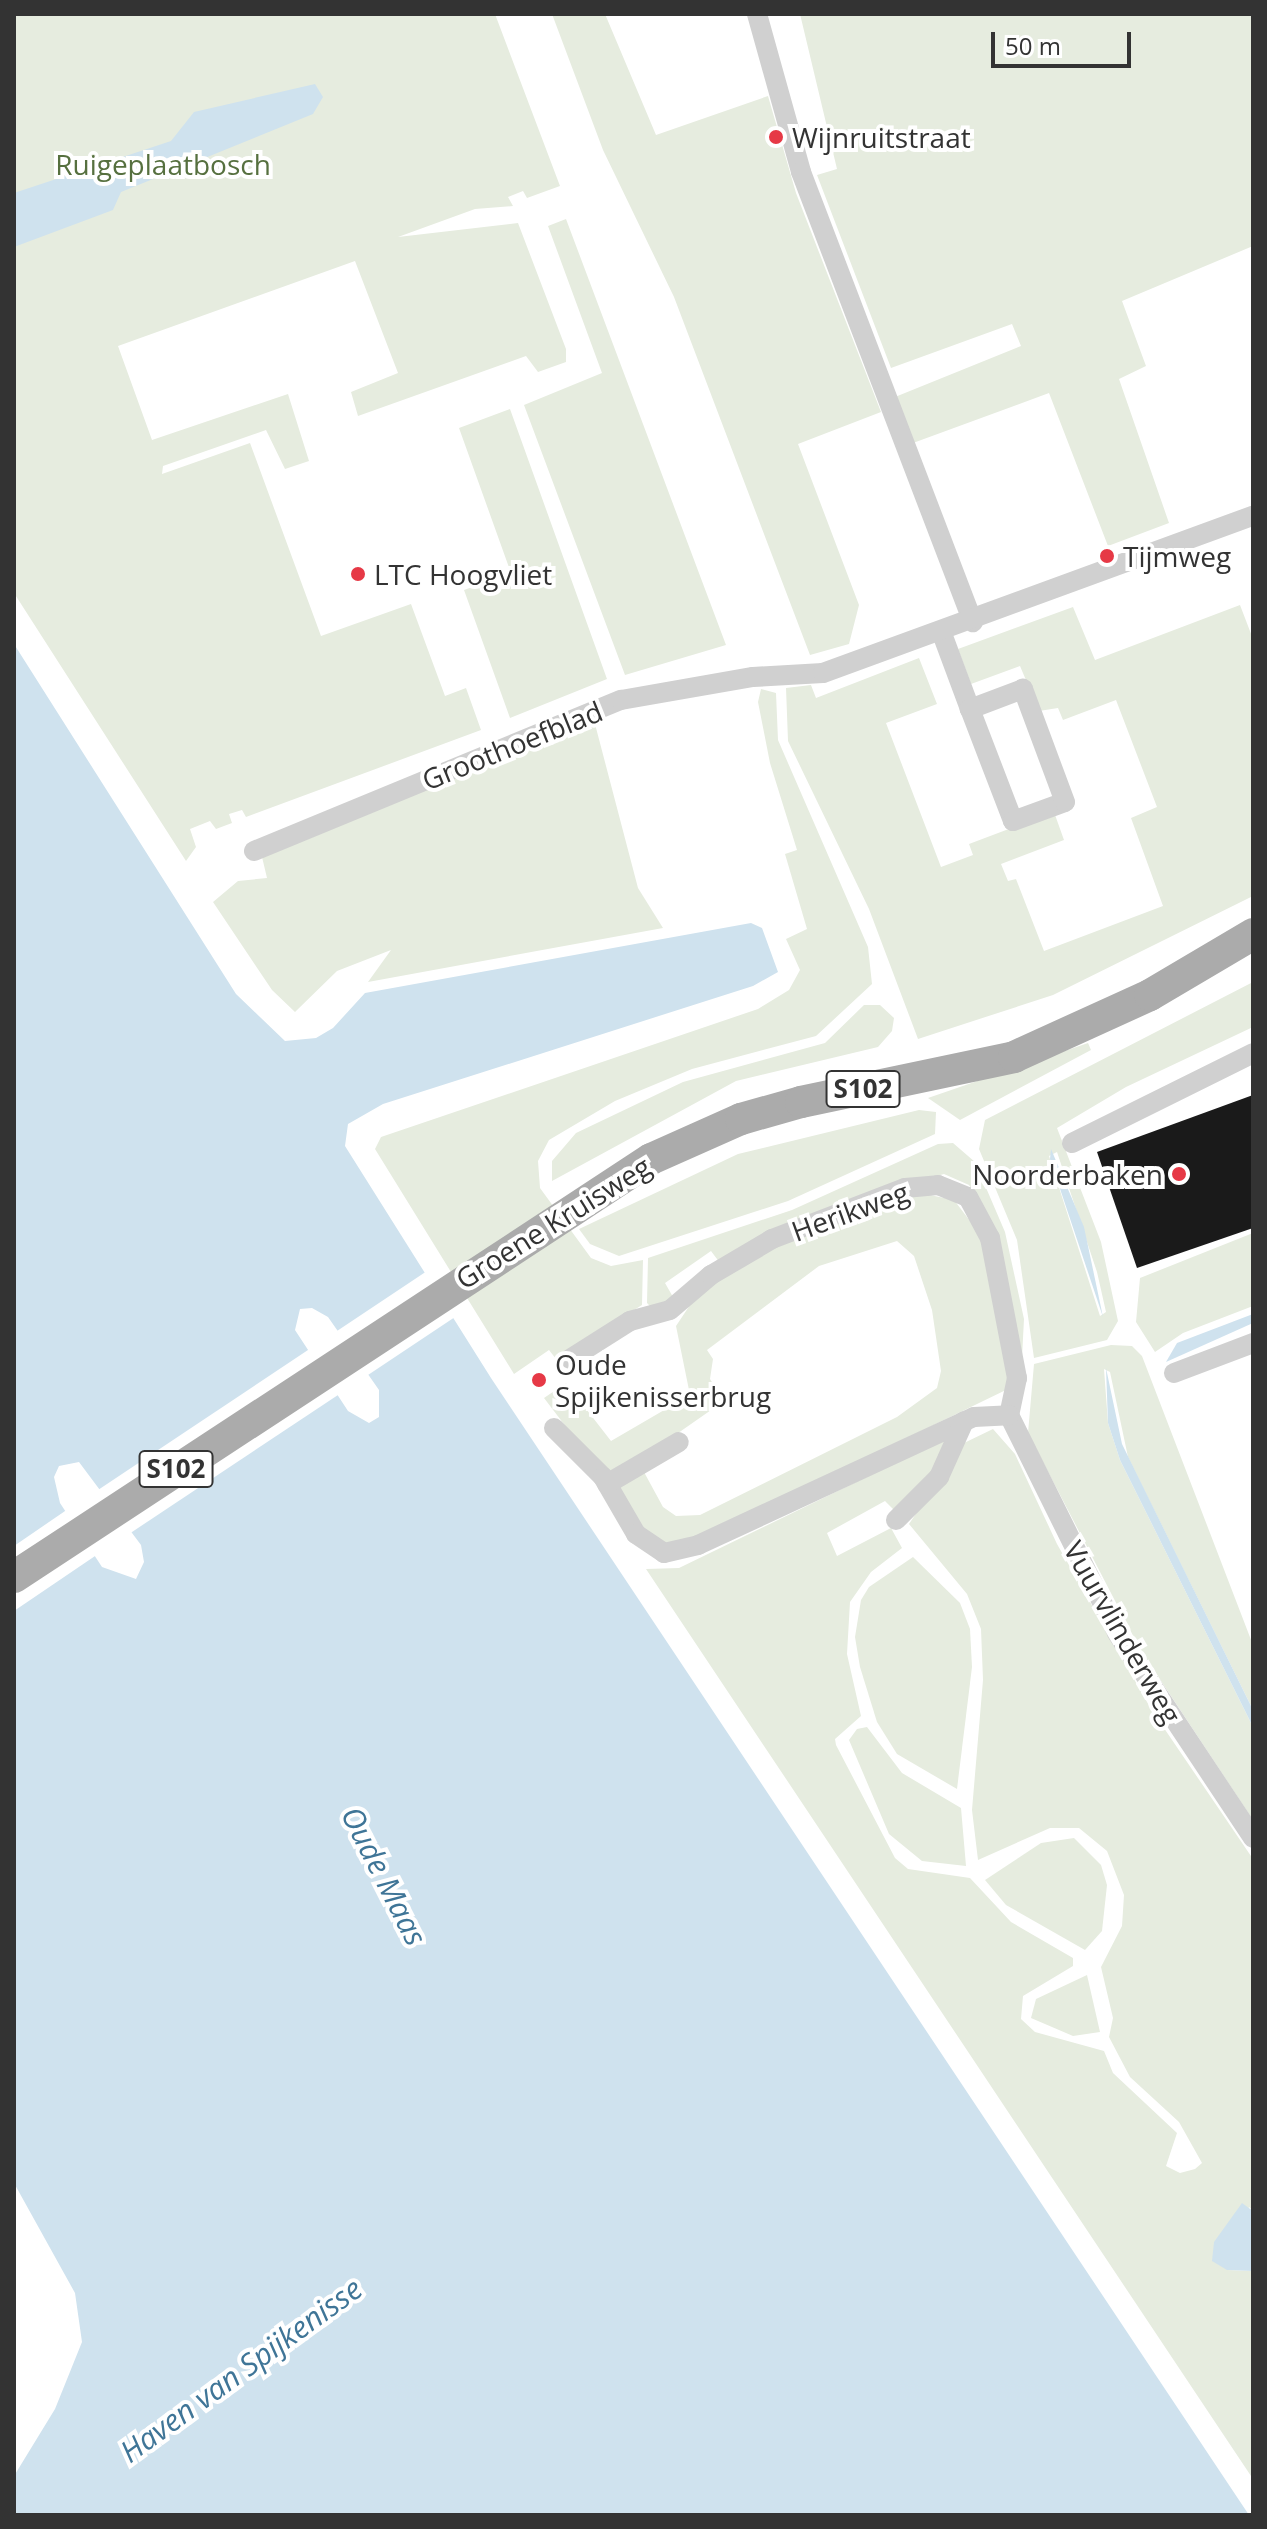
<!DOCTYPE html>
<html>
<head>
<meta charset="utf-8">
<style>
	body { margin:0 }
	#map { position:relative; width:1267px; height:2529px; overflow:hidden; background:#fff; font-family:"Open Sans",sans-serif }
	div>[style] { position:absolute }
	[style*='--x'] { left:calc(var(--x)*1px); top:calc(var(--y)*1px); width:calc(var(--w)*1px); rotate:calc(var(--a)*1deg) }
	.green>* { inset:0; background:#e6ecdf }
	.water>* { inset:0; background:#cfe2ee }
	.pier>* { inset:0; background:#fff }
	.building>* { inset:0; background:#1a1a1a }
	.minor>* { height:20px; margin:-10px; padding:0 10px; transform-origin:10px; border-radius:10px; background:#d0d0d0 }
	.primary>* { height:32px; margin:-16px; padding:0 16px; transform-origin:16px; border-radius:16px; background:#ababab }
	.dots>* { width:22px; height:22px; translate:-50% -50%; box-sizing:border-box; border:4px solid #fff; border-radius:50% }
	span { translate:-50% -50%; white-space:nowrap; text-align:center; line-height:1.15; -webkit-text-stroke:8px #fff; paint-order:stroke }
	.shield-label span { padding:2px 6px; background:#fff; border:2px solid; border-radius:6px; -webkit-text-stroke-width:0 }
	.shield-label { font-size:26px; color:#333; font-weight:700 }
	.poi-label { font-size:28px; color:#333 }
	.left { translate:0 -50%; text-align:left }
	.right { translate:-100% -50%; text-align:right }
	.park-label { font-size:28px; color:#56703f }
	.street-label { font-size:28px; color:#333 }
	.water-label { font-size:30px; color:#3f7597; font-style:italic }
	.frame { position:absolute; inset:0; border:16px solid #333; pointer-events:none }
	.scale { position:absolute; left:991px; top:32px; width:140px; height:36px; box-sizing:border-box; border:4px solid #333; border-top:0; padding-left:10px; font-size:24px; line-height:28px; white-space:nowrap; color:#333; -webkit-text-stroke:6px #fff; paint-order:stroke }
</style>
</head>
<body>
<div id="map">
	<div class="green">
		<i style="clip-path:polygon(14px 14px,495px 14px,560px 186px,527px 198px,523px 191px,508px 197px,513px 206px,475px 209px,398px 237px,518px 223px,566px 349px,566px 362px,538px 372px,526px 356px,358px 416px,351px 392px,398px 373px,355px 261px,118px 346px,152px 440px,288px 394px,309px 461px,285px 469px,266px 430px,163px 466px,162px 474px,250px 443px,321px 636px,411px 604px,445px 696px,466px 688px,481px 730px,246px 817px,242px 810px,229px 814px,232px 823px,216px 829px,210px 821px,190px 829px,196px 847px,186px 861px,14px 593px)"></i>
		<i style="clip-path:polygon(552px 14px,605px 14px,656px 135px,768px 96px,796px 193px,881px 412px,798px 444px,859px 605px,849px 644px,810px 655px,674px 297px,603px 150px)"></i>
		<i style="clip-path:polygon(800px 14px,1253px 14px,1253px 246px,1122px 301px,1146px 366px,1119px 379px,1169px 523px,1108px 546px,1049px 393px,913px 443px,895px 397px,1021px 346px,1012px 324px,891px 368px,817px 175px,837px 169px)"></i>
		<i style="clip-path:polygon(566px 219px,726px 645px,625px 675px,524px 405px,602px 373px,548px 226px)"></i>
		<i style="clip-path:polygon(510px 409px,607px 679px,510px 718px,464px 590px,511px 573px,459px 428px)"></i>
		<i style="clip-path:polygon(1240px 605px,1253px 639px,1253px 896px,1053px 995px,918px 1039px,869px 909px,788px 741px,786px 688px,811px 685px,816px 698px,919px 658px,937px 704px,886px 723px,941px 867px,973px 855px,969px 844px,1054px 812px,1064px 840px,1001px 864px,1008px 881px,1016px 879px,1044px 951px,1163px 906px,1131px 818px,1157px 807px,1116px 700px,1063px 720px,1058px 708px,1039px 711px,1020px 666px,971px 684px,958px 649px,1073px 607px,1095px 660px)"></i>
		<i style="clip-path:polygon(761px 689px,776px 693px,778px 740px,868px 947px,872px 984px,816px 1036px,692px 1069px,615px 1101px,549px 1140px,538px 1161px,540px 1188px,591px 1258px,611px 1266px,643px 1260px,642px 1305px,556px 1359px,549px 1350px,514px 1374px,375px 1149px,381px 1137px,758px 1009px,789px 990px,800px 970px,786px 939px,807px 929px,785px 854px,797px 850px,770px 763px,758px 702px)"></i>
		<i style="clip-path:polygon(595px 724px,638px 888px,663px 928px,368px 982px,391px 950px,337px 971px,295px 1012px,272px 990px,213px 902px,238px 881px,267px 878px,262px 857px,552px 736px)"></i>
		<i style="clip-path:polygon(evenodd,1253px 982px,1253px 1027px,1126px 1087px,1057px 1128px,1101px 1242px,1118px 1321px,1107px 1340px,1034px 1358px,1017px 1240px,979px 1149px,985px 1120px,1253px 982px,1057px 1152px,1097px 1272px,1106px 1312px,1100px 1316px,1049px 1156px,1057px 1152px)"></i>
		<i style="clip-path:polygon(864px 1005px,880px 1005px,894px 1018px,892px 1031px,878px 1047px,736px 1081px,552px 1181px,552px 1161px,576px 1133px,683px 1082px,825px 1043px)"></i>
		<i style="clip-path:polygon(1088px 1043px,1091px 1050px,960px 1120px,928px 1098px)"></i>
		<i style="clip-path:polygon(919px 1110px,936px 1112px,935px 1134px,788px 1201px,619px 1256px,590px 1244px,579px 1229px,738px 1154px)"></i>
		<i style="clip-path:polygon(953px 1143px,975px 1162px,1005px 1232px,1024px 1319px,1021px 1377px,986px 1212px,969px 1185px,944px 1174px,877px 1192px,720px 1263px,711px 1251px,665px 1283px,673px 1297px,653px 1309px,647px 1303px,648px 1258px,792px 1210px,938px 1144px)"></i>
		<i style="clip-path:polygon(evenodd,925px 1194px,954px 1200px,983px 1238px,1010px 1388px,680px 1548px,657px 1546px,544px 1398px,566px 1383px,611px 1441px,690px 1395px,676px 1326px,694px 1299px,752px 1257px,907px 1195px,925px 1194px,897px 1241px,914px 1256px,932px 1310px,941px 1371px,937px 1388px,897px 1417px,700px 1515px,676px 1516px,663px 1507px,638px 1461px,724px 1401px,710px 1379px,713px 1359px,707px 1350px,819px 1266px,897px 1241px)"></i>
		<i style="clip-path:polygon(1253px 1233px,1253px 1306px,1183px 1333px,1155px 1352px,1136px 1322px,1140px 1278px)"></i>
		<i style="clip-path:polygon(1111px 1345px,1132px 1346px,1142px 1356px,1253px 1645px,1253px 1710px,1128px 1457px,1110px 1372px,1104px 1369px,1108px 1423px,1120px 1460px,1253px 1727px,1253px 1820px,1140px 1649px,1028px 1433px,1034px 1364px)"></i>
		<i style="clip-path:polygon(993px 1429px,1015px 1454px,1057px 1544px,1151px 1709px,1253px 1859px,1253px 2211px,1249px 2207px,1227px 2270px,1253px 2271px,1253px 2479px,646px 1569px,679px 1568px,947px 1438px,930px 1476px,894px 1510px,885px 1501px,827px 1533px,837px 1556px,891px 1528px,902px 1548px,871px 1572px,850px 1602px,847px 1654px,861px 1716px,835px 1739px,836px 1745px,895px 1858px,908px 1869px,970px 1878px,1011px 1922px,1073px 1958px,1073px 1966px,1023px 1996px,1021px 2019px,1035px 2032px,1104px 2051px,1113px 2073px,1177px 2133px,1166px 2166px,1180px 2173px,1195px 2169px,1202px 2163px,1179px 2122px,1130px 2077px,1109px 2037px,1113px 2018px,1101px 1967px,1122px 1926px,1124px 1895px,1107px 1851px,1079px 1828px,1050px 1828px,978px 1860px,972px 1810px,983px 1680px,981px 1629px,967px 1594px,909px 1524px,964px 1443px)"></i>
		<i style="clip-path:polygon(913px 1557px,960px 1603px,970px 1629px,972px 1667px,957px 1789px,897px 1754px,877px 1722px,860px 1667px,855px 1637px,861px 1600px,869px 1587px)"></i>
		<i style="clip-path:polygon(867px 1727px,902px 1773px,961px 1808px,966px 1866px,922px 1861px,889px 1834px,849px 1740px,857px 1729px)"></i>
		<i style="clip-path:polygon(1074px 1838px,1101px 1865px,1107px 1885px,1102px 1931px,1085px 1950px,1006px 1905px,985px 1880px,1041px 1843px)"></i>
		<i style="clip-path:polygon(1087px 1975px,1100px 2032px,1073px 2036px,1031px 2018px,1036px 1999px)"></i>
	</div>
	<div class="water">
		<i style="clip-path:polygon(315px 84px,323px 97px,313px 114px,121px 192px,113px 210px,14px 247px,14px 193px,171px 141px,194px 112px)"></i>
		<i style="clip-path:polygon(evenodd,14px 644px,236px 994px,285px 1041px,316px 1038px,333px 1028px,365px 993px,751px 923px,762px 928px,778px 972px,753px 986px,383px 1104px,348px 1124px,345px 1146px,491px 1378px,1249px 2515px,14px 2515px,14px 2476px,55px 2409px,82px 2342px,75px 2293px,14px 2183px,14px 644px,312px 1308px,328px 1317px,379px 1390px,379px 1417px,369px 1423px,348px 1411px,295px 1330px,300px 1309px,312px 1308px,14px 644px,79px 1462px,141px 1545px,144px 1562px,136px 1579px,102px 1567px,60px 1503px,54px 1477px,59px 1466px,79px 1462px)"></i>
		<i style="clip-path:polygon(1051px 1149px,1084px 1227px,1103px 1317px,1050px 1159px)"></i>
		<i style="clip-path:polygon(1253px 1314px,1253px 1323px,1166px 1362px,1177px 1343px)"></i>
		<i style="clip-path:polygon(1106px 1368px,1122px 1444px,1253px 1710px,1253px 1727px,1120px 1460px,1108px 1423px)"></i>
		<i style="clip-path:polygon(1242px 2203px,1253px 2211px,1253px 2271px,1227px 2270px,1212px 2261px,1214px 2242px)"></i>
	</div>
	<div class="pier">
		<i style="clip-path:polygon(427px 1271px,455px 1317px,365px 1377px,334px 1333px)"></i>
		<i style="clip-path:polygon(311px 1348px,341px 1393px,129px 1534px,98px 1490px)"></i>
		<i style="clip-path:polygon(68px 1509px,98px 1554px,14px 1611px,14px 1546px)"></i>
	</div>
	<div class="building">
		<i style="clip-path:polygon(1253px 1095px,1253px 1228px,1137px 1268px,1097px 1152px)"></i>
	</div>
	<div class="minor">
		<i style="--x:757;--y:14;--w:164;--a:74.4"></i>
		<i style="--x:801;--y:172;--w:482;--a:69.1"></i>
		<i style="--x:941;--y:631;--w:83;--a:69.6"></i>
		<i style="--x:970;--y:709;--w:120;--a:69"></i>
		<i style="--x:1013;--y:821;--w:55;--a:-20.1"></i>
		<i style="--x:1065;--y:802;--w:121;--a:-110.4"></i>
		<i style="--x:1023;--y:689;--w:57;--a:159.3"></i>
		<i style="--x:254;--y:851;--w:397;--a:-22.4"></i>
		<i style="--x:621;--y:700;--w:134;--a:-9.9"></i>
		<i style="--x:753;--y:677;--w:70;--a:-3.3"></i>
		<i style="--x:823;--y:673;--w:458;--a:-20.1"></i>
		<i style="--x:1072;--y:1143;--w:202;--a:-26.4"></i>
		<i style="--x:570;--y:1359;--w:71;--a:-32.3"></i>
		<i style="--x:630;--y:1321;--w:41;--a:-15.4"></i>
		<i style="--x:670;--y:1310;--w:54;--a:-40.5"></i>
		<i style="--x:711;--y:1275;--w:71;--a:-30.5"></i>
		<i style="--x:772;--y:1239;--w:142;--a:-21"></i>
		<i style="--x:905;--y:1188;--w:33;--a:-5"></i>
		<i style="--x:938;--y:1185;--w:32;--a:22"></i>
		<i style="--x:968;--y:1197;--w:47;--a:61.8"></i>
		<i style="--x:990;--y:1238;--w:143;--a:79.1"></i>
		<i style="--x:1017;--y:1378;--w:38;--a:102"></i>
		<i style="--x:1174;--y:1373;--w:85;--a:-20.8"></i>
		<i style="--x:1009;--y:1415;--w:243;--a:63.6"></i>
		<i style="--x:1117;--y:1633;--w:246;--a:56.4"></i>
		<i style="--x:554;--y:1428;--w:69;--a:45"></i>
		<i style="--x:603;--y:1477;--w:66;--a:59.9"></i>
		<i style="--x:636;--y:1534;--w:34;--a:34"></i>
		<i style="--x:664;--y:1553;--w:35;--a:-13"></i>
		<i style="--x:698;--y:1545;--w:304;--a:-24.9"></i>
		<i style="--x:974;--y:1417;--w:35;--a:-3"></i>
		<i style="--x:607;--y:1484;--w:83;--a:-30.3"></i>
		<i style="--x:896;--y:1520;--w:61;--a:-45"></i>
		<i style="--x:939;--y:1477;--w:61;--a:-65.9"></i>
	</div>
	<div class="primary">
		<i style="--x:14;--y:1577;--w:762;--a:-33.27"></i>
		<i style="--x:651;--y:1159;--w:98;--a:-24"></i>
		<i style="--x:741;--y:1119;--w:62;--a:-15.8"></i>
		<i style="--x:801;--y:1102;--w:218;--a:-11.9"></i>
		<i style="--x:1014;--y:1057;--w:149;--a:-24.5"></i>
		<i style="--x:1150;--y:995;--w:120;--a:-30.6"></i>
	</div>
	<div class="dots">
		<i style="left:776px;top:137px;background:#e63946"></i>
		<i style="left:1107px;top:556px;background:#e63946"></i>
		<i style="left:358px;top:574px;background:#e63946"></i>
		<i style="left:1179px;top:1174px;background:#e63946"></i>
		<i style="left:539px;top:1380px;background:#e63946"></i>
	</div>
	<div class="shield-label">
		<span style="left:863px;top:1089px">S102</span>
		<span style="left:176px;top:1469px">S102</span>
	</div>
	<div class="poi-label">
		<span class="left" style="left:792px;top:137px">Wijnruitstraat</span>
		<span class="left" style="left:1123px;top:556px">Tijmweg</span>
		<span class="left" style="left:374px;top:574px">LTC Hoogvliet</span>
		<span class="right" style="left:1163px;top:1174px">Noorderbaken</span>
		<span class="left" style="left:555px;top:1380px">Oude<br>Spijkenisserbrug</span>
	</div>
	<div class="park-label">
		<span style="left:163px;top:164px">Ruigeplaatbosch</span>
	</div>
	<div class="street-label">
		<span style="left:512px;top:745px;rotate:-22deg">Groothoefblad</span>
		<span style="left:850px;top:1211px;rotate:-20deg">Herikweg</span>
		<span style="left:553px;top:1222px;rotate:-32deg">Groene Kruisweg</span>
		<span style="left:1123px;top:1632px;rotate:60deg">Vuurvlinderweg</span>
	</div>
	<div class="water-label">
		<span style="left:384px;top:1876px;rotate:63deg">Oude Maas</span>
		<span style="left:241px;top:2370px;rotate:-36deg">Haven van Spijkenisse</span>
	</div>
	<div class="frame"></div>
	<div class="scale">50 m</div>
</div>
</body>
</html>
